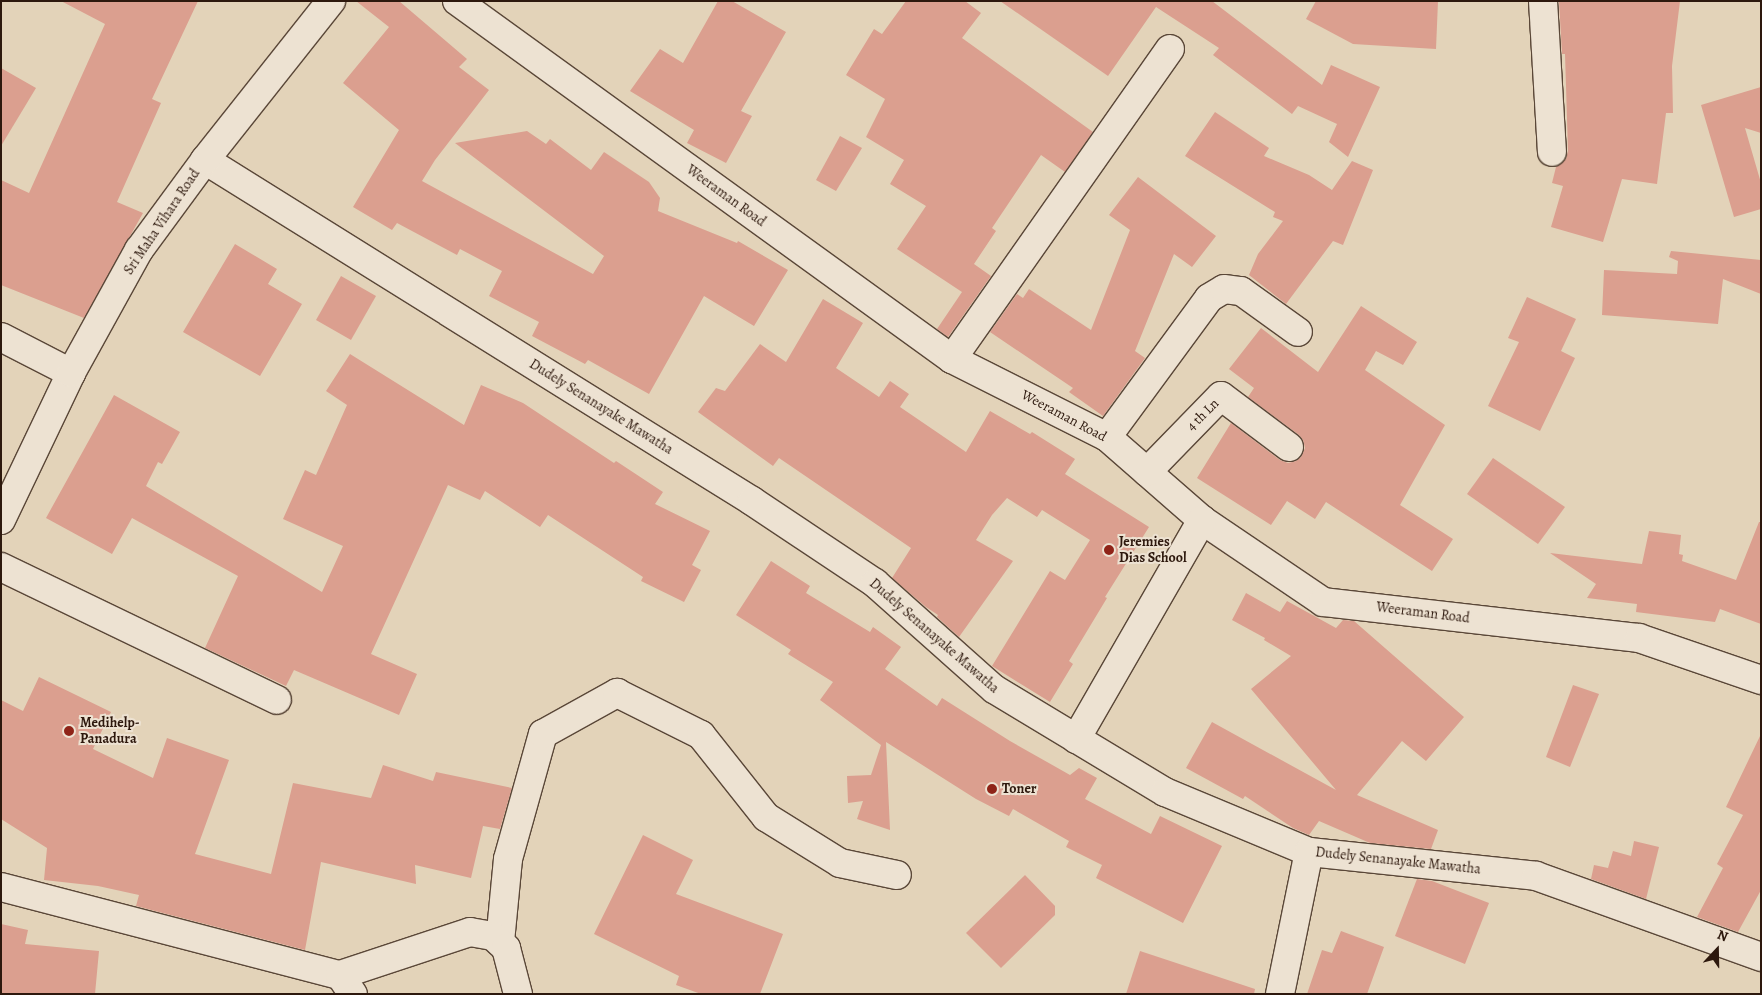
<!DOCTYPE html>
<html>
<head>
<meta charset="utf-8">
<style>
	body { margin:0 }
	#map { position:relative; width:1762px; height:995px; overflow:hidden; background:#e3d3b9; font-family:Alegreya,serif }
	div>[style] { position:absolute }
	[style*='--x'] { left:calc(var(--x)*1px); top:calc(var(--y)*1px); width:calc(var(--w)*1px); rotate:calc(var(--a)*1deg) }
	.building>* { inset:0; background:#db9f8f }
	.roads { filter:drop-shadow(1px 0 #5a4738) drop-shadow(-1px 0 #5a4738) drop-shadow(0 1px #5a4738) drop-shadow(0 -1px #5a4738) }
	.minor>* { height:28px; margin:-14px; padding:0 14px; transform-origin:14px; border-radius:14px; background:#ede2d2 }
	.tertiary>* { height:28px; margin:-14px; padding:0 14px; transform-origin:14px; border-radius:14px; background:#ede2d2 }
	.dots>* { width:14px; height:14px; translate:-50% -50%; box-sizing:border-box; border:2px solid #ede2d2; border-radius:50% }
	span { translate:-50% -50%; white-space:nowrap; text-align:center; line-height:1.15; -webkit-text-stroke:4px #ede2d2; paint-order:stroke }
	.street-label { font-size:14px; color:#2d180d }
	.poi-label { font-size:14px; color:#2d180d; font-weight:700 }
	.left { translate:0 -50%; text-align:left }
	.frame { position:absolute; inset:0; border:2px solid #2d180d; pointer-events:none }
	.north { position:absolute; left:1692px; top:925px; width:50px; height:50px; -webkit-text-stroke:4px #ede2d2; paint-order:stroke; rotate:21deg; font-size:14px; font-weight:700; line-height:20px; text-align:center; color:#2d180d }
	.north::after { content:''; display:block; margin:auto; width:18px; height:22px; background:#2d180d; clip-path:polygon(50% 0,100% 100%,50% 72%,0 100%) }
</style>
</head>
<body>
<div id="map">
	<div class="building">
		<i style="clip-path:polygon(61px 1px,198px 1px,152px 99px,161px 103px,117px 202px,143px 213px,84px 318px,1px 285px,1px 180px,29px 193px,105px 24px)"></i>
		<i style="clip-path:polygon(356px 1px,399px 1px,467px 59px,459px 67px,489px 90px,435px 160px,422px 181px,593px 274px,604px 256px,455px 143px,527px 131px,546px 144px,550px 139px,591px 170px,604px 152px,649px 182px,660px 198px,658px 211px,737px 243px,738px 241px,788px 270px,754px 326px,704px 296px,649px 394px,588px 360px,585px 364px,532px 336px,539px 322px,489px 296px,502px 271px,460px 249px,457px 255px,397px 223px,392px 230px,353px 207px,399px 130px,343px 83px,389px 27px)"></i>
		<i style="clip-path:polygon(718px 1px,732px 1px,786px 32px,741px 111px,752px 116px,726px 163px,687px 143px,694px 130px,630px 91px,660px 49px,683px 63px)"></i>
		<i style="clip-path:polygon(906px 1px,965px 1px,981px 13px,962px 38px,1093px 132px,1065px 172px,1041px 155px,992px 228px,996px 231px,974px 264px,991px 276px,948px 337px,937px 329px,962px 292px,897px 249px,926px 206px,890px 184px,904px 160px,866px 137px,885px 99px,846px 75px,874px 29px,882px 34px)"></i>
		<i style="clip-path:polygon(1000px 1px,1212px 1px,1322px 85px,1331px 65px,1380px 87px,1348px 157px,1329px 142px,1337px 124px,1298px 106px,1292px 114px,1213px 55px,1219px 48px,1156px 7px,1108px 76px)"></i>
		<i style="clip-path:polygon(1316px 1px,1438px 1px,1436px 49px,1353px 44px,1306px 19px)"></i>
		<i style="clip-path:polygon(1559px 1px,1680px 1px,1672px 66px,1673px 113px,1666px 113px,1657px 184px,1622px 179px,1603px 242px,1551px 227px,1563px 186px,1552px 183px,1556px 167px,1566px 159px,1568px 151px,1565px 54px,1562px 54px)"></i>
		<i style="clip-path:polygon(1px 68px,36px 88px,1px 146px)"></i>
		<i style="clip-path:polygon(1761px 87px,1761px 133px,1745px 128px,1761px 183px,1761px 209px,1734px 217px,1701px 105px)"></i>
		<i style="clip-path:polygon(1215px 112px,1269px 148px,1264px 156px,1309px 175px,1332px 190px,1352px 161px,1373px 170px,1343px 245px,1333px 241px,1286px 304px,1249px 275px,1258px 254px,1283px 221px,1273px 217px,1275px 212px,1185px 156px)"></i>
		<i style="clip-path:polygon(840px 136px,862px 148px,836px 191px,816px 180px)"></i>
		<i style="clip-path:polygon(1138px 177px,1216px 236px,1192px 267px,1174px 254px,1135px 351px,1145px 358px,1103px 416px,1069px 392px,1073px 388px,990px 332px,1017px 294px,1023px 298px,1029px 289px,1091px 330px,1130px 230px,1109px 215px)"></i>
		<i style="clip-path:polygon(235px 244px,277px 269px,268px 284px,302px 304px,260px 376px,183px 332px)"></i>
		<i style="clip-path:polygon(1671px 251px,1761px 260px,1761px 294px,1723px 279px,1718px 324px,1602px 315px,1604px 270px,1677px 274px,1678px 261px,1669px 257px)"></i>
		<i style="clip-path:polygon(341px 276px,376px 296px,351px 340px,316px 320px)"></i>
		<i style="clip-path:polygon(1527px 297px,1576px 319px,1561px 351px,1575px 358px,1540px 431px,1488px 406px,1519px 342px,1508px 338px)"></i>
		<i style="clip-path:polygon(823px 299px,863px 323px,836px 368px,879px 397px,890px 381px,909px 394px,900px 407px,966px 452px,990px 411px,1030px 434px,1032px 432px,1075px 459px,1065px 474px,1149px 527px,1105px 597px,1107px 598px,1069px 661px,1073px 664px,1050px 702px,992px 666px,1050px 571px,1065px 580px,1090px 540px,1042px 510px,1037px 517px,1007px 498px,992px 515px,976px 540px,1013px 561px,959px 637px,937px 617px,938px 615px,926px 607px,892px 578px,911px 548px,779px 458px,773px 466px,698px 412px,716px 388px,725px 391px,760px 344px,786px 362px)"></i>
		<i style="clip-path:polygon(1361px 306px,1417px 342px,1403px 365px,1376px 351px,1365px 370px,1445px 425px,1400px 505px,1453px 539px,1432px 571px,1326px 502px,1315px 519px,1287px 501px,1271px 525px,1197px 478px,1231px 423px,1280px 460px,1288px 463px,1296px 461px,1301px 457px,1305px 448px,1303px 440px,1299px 435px,1248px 397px,1254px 388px,1229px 369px,1261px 328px,1318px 372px)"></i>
		<i style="clip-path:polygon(350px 354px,464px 425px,481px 385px,523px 403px,614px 463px,616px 461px,663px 492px,655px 504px,710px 531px,692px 565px,701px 570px,684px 602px,641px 581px,643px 577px,548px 515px,540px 527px,485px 491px,480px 500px,448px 485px,371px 654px,417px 674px,399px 715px,294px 670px,286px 686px,205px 648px,238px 576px,132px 518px,112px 554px,46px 518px,114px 395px,180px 432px,162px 464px,158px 462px,146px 486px,322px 592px,343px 546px,283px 519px,305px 470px,316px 475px,347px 405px,326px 391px)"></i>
		<i style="clip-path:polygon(1493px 458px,1565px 507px,1538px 544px,1467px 494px)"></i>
		<i style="clip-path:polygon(1759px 522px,1761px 522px,1761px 624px,1720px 609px,1715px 622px,1636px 612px,1637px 604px,1587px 598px,1596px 584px,1550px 553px,1642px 564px,1649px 531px,1681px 535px,1679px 554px,1683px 555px,1682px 561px,1736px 580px)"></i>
		<i style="clip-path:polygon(771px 561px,810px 586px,806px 593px,870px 632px,873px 627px,901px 647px,885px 669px,937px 706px,942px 698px,1010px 741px,1070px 775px,1079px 768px,1097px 778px,1085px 799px,1151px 834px,1160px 816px,1222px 846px,1183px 923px,1096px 878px,1102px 865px,1066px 847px,1069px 841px,1013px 809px,1009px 816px,976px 799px,886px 742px,890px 830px,857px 819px,863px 801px,848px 803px,847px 776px,871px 775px,881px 745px,820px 700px,833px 682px,788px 654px,791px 650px,736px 615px)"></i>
		<i style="clip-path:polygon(1246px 593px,1280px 612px,1287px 601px,1336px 628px,1343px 620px,1354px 621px,1464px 717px,1426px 761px,1402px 741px,1357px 795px,1438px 830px,1431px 849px,1370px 843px,1319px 821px,1309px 835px,1293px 828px,1245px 796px,1243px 799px,1186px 768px,1212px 722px,1336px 790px,1251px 689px,1291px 656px,1264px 640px,1265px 638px,1232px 620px)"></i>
		<i style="clip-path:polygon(39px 677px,111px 712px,93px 749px,153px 778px,167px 738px,229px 760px,195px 854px,271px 874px,293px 783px,371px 798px,383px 765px,433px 781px,436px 772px,512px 788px,500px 829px,483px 826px,471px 878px,415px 865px,416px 884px,321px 862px,305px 950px,136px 906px,139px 895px,98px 886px,44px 880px,47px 848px,1px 819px,1px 700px,23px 711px)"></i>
		<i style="clip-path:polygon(1573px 685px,1599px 694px,1570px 767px,1546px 757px)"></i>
		<i style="clip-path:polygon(1761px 734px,1761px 890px,1738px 932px,1697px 917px,1723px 868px,1717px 864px,1743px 815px,1726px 807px)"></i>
		<i style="clip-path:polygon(643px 835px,693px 860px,676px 894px,783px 934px,760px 994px,701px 994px,676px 985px,679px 976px,594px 934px)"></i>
		<i style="clip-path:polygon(1634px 841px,1659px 847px,1646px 899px,1591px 879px,1594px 865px,1608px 868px,1613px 851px,1631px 856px)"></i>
		<i style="clip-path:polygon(1025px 875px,1055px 906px,1055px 915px,1001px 968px,966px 933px)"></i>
		<i style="clip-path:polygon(1417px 879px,1432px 881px,1489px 903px,1465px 964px,1395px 936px)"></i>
		<i style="clip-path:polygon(1px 924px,28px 930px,25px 944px,99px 951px,95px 994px,1px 994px)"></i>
		<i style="clip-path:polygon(1341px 931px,1384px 947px,1367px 994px,1307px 994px,1322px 950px,1332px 953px)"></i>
		<i style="clip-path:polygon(1140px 951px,1255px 989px,1254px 994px,1126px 994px)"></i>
	</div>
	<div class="roads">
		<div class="minor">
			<i style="--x:457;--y:1;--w:611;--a:35.88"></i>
			<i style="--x:952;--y:359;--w:174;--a:26.7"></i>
			<i style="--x:1107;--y:437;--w:126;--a:41.1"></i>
			<i style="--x:1202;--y:520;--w:146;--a:34.1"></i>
			<i style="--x:1323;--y:602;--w:318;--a:6.5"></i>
			<i style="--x:1639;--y:638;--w:129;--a:19"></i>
			<i style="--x:1543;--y:1;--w:151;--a:86.6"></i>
			<i style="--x:205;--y:160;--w:645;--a:31.94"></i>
			<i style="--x:752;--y:501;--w:148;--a:33.7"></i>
			<i style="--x:875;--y:583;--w:159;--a:41.7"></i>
			<i style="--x:994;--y:689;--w:200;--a:31.1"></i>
			<i style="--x:1165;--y:792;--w:156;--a:22.6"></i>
			<i style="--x:1309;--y:852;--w:228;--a:6"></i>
			<i style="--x:1536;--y:876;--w:239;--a:19.8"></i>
			<i style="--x:1;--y:337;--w:79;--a:27.2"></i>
			<i style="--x:952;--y:359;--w:379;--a:-54.9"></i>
			<i style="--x:1107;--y:437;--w:172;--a:-53.7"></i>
			<i style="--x:1209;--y:298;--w:17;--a:-31"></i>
			<i style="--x:1224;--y:289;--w:17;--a:7"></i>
			<i style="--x:1241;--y:291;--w:70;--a:35.7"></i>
			<i style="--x:1147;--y:472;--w:106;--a:-45.8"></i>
			<i style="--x:1221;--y:396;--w:85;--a:36.9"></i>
			<i style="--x:1;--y:567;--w:306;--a:25.7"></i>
			<i style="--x:1076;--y:739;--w:253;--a:-60.1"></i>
			<i style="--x:1;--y:887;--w:350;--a:14.6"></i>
			<i style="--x:340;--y:975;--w:23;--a:56"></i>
			<i style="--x:500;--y:942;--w:83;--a:-84.5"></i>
			<i style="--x:508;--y:859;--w:130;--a:-74.4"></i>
			<i style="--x:543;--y:734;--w:85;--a:-29"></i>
			<i style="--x:617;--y:693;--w:94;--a:26.6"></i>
			<i style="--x:701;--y:735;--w:105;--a:51.6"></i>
			<i style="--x:766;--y:817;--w:87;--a:31.9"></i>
			<i style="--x:840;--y:863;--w:58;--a:11.9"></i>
			<i style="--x:340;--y:975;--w:137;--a:-18.3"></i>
			<i style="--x:470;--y:932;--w:23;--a:10"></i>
			<i style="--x:493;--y:936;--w:18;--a:43"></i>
			<i style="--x:506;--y:948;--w:48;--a:75.4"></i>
			<i style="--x:1280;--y:994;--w:145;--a:-78.5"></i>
		</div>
		<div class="tertiary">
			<i style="--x:1;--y:520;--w:163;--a:-64.5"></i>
			<i style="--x:71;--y:373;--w:141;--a:-61.1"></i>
			<i style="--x:139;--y:250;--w:112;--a:-53.7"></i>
			<i style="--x:205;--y:160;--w:203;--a:-51.6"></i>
		</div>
	</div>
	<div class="dots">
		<i style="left:1109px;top:550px;background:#8f2418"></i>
		<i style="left:69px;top:731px;background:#8f2418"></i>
		<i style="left:992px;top:789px;background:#8f2418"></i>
	</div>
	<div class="street-label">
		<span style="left:726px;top:196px;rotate:36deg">Weeraman Road</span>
		<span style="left:162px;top:222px;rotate:-56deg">Sri Maha Vihara Road</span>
		<span style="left:601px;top:407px;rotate:32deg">Dudely Senanayake Mawatha</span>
		<span style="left:1203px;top:415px;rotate:-45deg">4 th Ln</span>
		<span style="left:1064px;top:416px;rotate:28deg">Weeraman Road</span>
		<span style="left:1423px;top:613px;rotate:7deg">Weeraman Road</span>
		<span style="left:934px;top:636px;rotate:41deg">Dudely Senanayake Mawatha</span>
		<span style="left:1398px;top:861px;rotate:6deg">Dudely Senanayake Mawatha</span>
	</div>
	<div class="poi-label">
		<span class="left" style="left:1119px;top:550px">Jeremies<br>Dias School</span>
		<span class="left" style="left:80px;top:731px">Medihelp-<br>Panadura</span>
		<span class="left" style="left:1002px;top:789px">Toner</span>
	</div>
	<div class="frame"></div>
	<div class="north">N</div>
</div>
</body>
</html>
